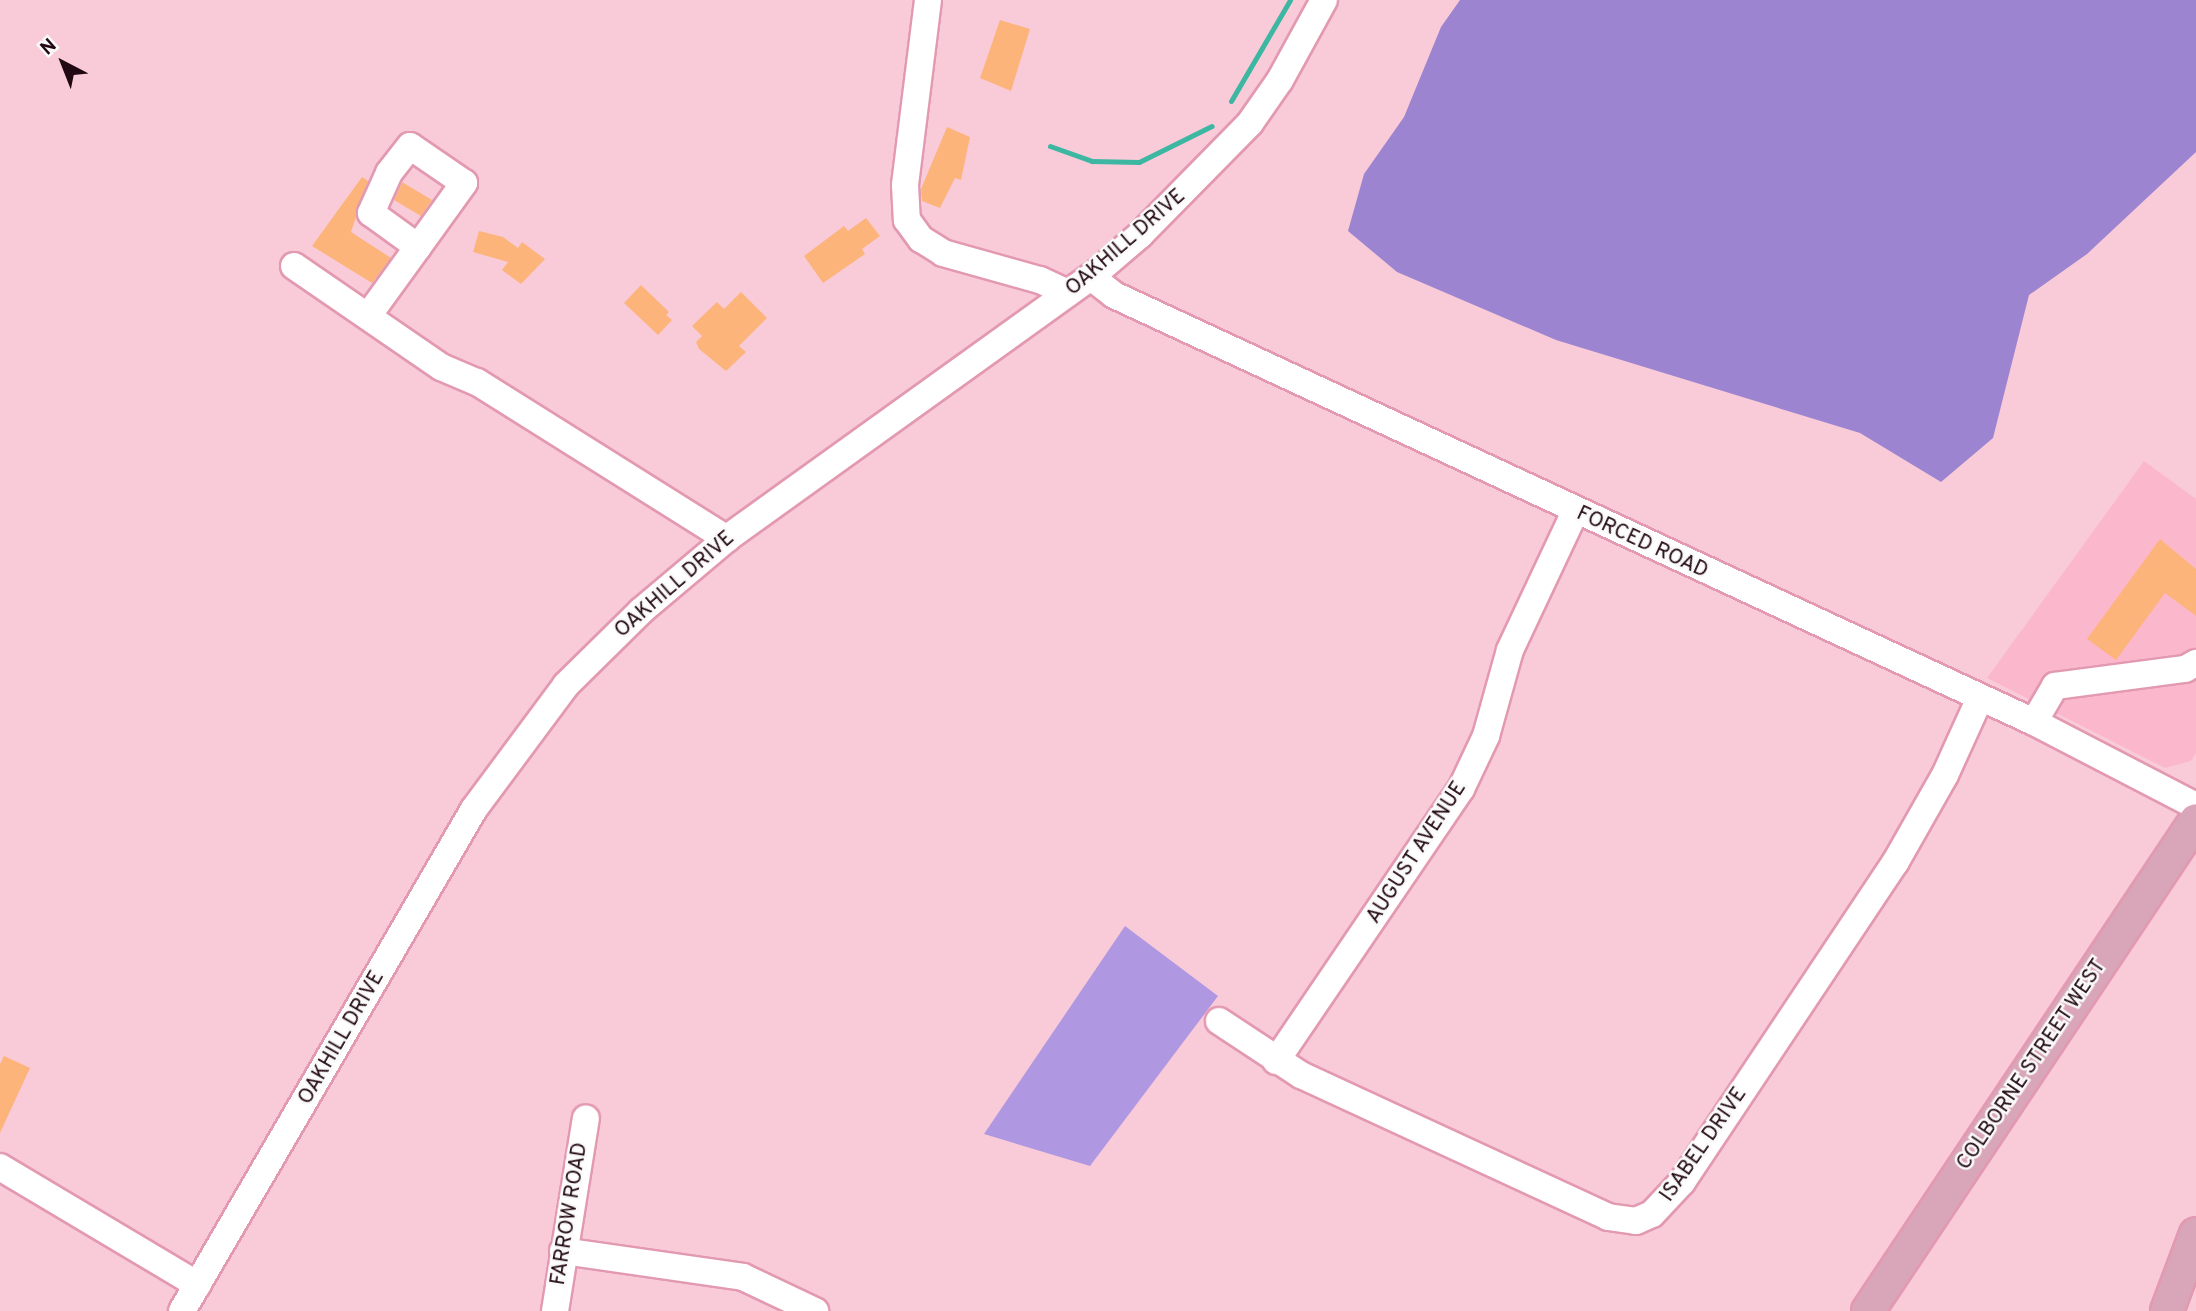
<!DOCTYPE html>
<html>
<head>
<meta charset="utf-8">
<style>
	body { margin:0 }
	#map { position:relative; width:2196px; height:1311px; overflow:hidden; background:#f9cbd9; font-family:Overpass,sans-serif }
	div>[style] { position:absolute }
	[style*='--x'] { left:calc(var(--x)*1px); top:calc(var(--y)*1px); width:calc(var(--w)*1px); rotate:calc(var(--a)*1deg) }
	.built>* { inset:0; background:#fbb8cd }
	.green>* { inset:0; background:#af98e1 }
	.forest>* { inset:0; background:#9d84d0 }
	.stream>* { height:5px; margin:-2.5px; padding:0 2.5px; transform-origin:2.5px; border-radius:2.5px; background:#3db7a1 }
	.building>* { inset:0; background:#fcb47b }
	.roads { filter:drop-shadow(2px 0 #e299b1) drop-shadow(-2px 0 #e299b1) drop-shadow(0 2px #e299b1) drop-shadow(0 -2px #e299b1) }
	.minor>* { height:26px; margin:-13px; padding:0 13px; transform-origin:13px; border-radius:13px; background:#fff }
	.major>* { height:32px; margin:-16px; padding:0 16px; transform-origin:16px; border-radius:16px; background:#d8a6b8 }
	span { translate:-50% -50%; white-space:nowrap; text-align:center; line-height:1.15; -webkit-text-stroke:5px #fafafa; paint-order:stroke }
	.street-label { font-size:21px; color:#220812 }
	.north { position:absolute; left:28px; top:28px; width:70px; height:70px; -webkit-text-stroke:5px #fafafa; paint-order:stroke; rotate:318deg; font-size:19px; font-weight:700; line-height:28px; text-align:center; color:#220812 }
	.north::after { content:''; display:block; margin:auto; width:24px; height:32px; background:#220812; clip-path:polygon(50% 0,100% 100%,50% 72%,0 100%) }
</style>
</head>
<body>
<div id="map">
	<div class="built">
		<i style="clip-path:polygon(2144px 461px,2196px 499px,2196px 753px,2191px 761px,2165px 768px,1987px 678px)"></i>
	</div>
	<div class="green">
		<i style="clip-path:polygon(1125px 926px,1218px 996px,1090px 1166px,984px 1134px)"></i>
	</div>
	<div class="forest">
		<i style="clip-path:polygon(1460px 0,2196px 0,2196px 152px,2087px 254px,2029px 295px,1993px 438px,1941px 482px,1860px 433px,1556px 340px,1397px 272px,1348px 231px,1364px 174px,1404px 117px,1441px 27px)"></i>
	</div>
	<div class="stream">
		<i style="--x:1231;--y:101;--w:117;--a:-59.7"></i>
		<i style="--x:1050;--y:146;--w:45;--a:19.7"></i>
		<i style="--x:1092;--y:161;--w:47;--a:1.2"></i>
		<i style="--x:1139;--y:162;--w:81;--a:-26.3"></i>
	</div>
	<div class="building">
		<i style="clip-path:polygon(1000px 20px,1030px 29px,1011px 91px,980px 78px)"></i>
		<i style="clip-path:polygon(947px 127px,970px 137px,961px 180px,955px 178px,940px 208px,922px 201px,921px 189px)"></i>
		<i style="clip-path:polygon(362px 177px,368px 181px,351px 232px,391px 258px,372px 283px,312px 246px)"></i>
		<i style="clip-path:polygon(402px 182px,432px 200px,421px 216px,394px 200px)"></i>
		<i style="clip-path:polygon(866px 218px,880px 236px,862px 249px,865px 254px,823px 283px,804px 256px,844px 226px,848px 231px)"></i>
		<i style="clip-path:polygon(479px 231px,503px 237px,518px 248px,522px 242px,545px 259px,521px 284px,502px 270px,508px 262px,473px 252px)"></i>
		<i style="clip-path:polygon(641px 285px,669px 312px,666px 315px,672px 320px,658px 335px,624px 303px)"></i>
		<i style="clip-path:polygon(741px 292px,767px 318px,739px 346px,746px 352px,726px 371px,699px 349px,696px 342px,702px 336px,692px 326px,717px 302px,724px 309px)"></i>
		<i style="clip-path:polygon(2160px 539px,2196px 569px,2196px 616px,2165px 593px,2116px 660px,2087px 639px)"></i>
		<i style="clip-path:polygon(4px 1056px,30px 1068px,0 1133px,0 1064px)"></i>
	</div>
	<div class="roads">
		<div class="minor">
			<i style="--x:928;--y:0;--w:186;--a:97.1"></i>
			<i style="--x:905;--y:185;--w:35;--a:87"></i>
			<i style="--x:907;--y:220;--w:24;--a:54"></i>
			<i style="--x:921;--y:239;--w:26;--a:32"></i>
			<i style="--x:943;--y:253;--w:101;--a:15.6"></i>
			<i style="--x:1040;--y:280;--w:31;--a:25"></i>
			<i style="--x:294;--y:266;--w:178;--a:34.5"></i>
			<i style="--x:441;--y:367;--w:39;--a:23"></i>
			<i style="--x:477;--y:382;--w:295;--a:32.1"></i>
			<i style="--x:1091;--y:277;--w:29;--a:38"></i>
			<i style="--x:1114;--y:295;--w:1014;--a:24.9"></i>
			<i style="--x:2034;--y:722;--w:182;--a:27.4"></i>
			<i style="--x:368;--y:316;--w:85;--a:-54.1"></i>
			<i style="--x:418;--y:247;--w:79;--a:-54.3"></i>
			<i style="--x:464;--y:183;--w:65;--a:-145.6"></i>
			<i style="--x:410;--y:146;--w:34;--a:128"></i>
			<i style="--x:389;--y:173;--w:44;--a:114.2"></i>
			<i style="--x:371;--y:213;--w:58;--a:35.9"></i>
			<i style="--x:2034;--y:722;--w:42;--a:-59.7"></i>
			<i style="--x:2055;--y:686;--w:131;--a:-7.5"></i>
			<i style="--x:2185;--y:669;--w:13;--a:-29"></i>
			<i style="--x:1219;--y:1021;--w:98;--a:33.4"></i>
			<i style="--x:1301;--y:1075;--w:338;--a:24.8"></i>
			<i style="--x:1608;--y:1217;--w:28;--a:8"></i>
			<i style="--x:1636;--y:1221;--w:17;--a:-24"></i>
			<i style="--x:1652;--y:1214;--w:44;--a:-46.8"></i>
			<i style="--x:1682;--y:1182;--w:384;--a:-56.3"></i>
			<i style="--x:1895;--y:863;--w:101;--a:-60.4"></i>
			<i style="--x:1945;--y:775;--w:85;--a:-65.6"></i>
			<i style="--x:1276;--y:1061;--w:329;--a:-55.8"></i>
			<i style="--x:1461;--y:789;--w:59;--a:-64.7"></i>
			<i style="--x:1486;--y:736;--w:89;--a:-74.4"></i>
			<i style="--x:1510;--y:650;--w:153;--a:-64.8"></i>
			<i style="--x:0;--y:1167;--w:230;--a:30.8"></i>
			<i style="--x:563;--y:1251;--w:182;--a:8.2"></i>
			<i style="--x:743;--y:1277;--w:80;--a:25.3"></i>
			<i style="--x:182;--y:1311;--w:581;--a:-59.81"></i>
			<i style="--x:474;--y:809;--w:154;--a:-53.4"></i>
			<i style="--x:566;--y:685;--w:105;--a:-44.6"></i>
			<i style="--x:641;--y:611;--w:116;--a:-40.1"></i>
			<i style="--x:730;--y:536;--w:444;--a:-35.7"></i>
			<i style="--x:1091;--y:277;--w:65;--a:-40.6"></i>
			<i style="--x:1140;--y:235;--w:157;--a:-45.5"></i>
			<i style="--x:1250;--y:123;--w:52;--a:-55.1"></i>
			<i style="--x:1280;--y:80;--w:91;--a:-61.2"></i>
			<i style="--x:555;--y:1311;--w:195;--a:-80.9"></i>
		</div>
		<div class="major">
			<i style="--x:1868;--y:1311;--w:590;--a:-56.26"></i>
			<i style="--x:2167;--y:1311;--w:82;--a:-69.4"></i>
		</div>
	</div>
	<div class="street-label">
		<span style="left:1126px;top:243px;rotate:-41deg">OAKHILL DRIVE</span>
		<span style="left:1642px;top:543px;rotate:25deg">FORCED ROAD</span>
		<span style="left:675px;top:585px;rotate:-41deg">OAKHILL DRIVE</span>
		<span style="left:1417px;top:853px;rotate:-57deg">AUGUST AVENUE</span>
		<span style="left:342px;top:1038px;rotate:-60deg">OAKHILL DRIVE</span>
		<span style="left:2032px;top:1065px;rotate:-56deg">COLBORNE STREET WEST</span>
		<span style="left:1704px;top:1145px;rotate:-55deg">ISABEL DRIVE</span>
		<span style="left:570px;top:1214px;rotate:-81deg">FARROW ROAD</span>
	</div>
	<div class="north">N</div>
</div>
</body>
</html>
